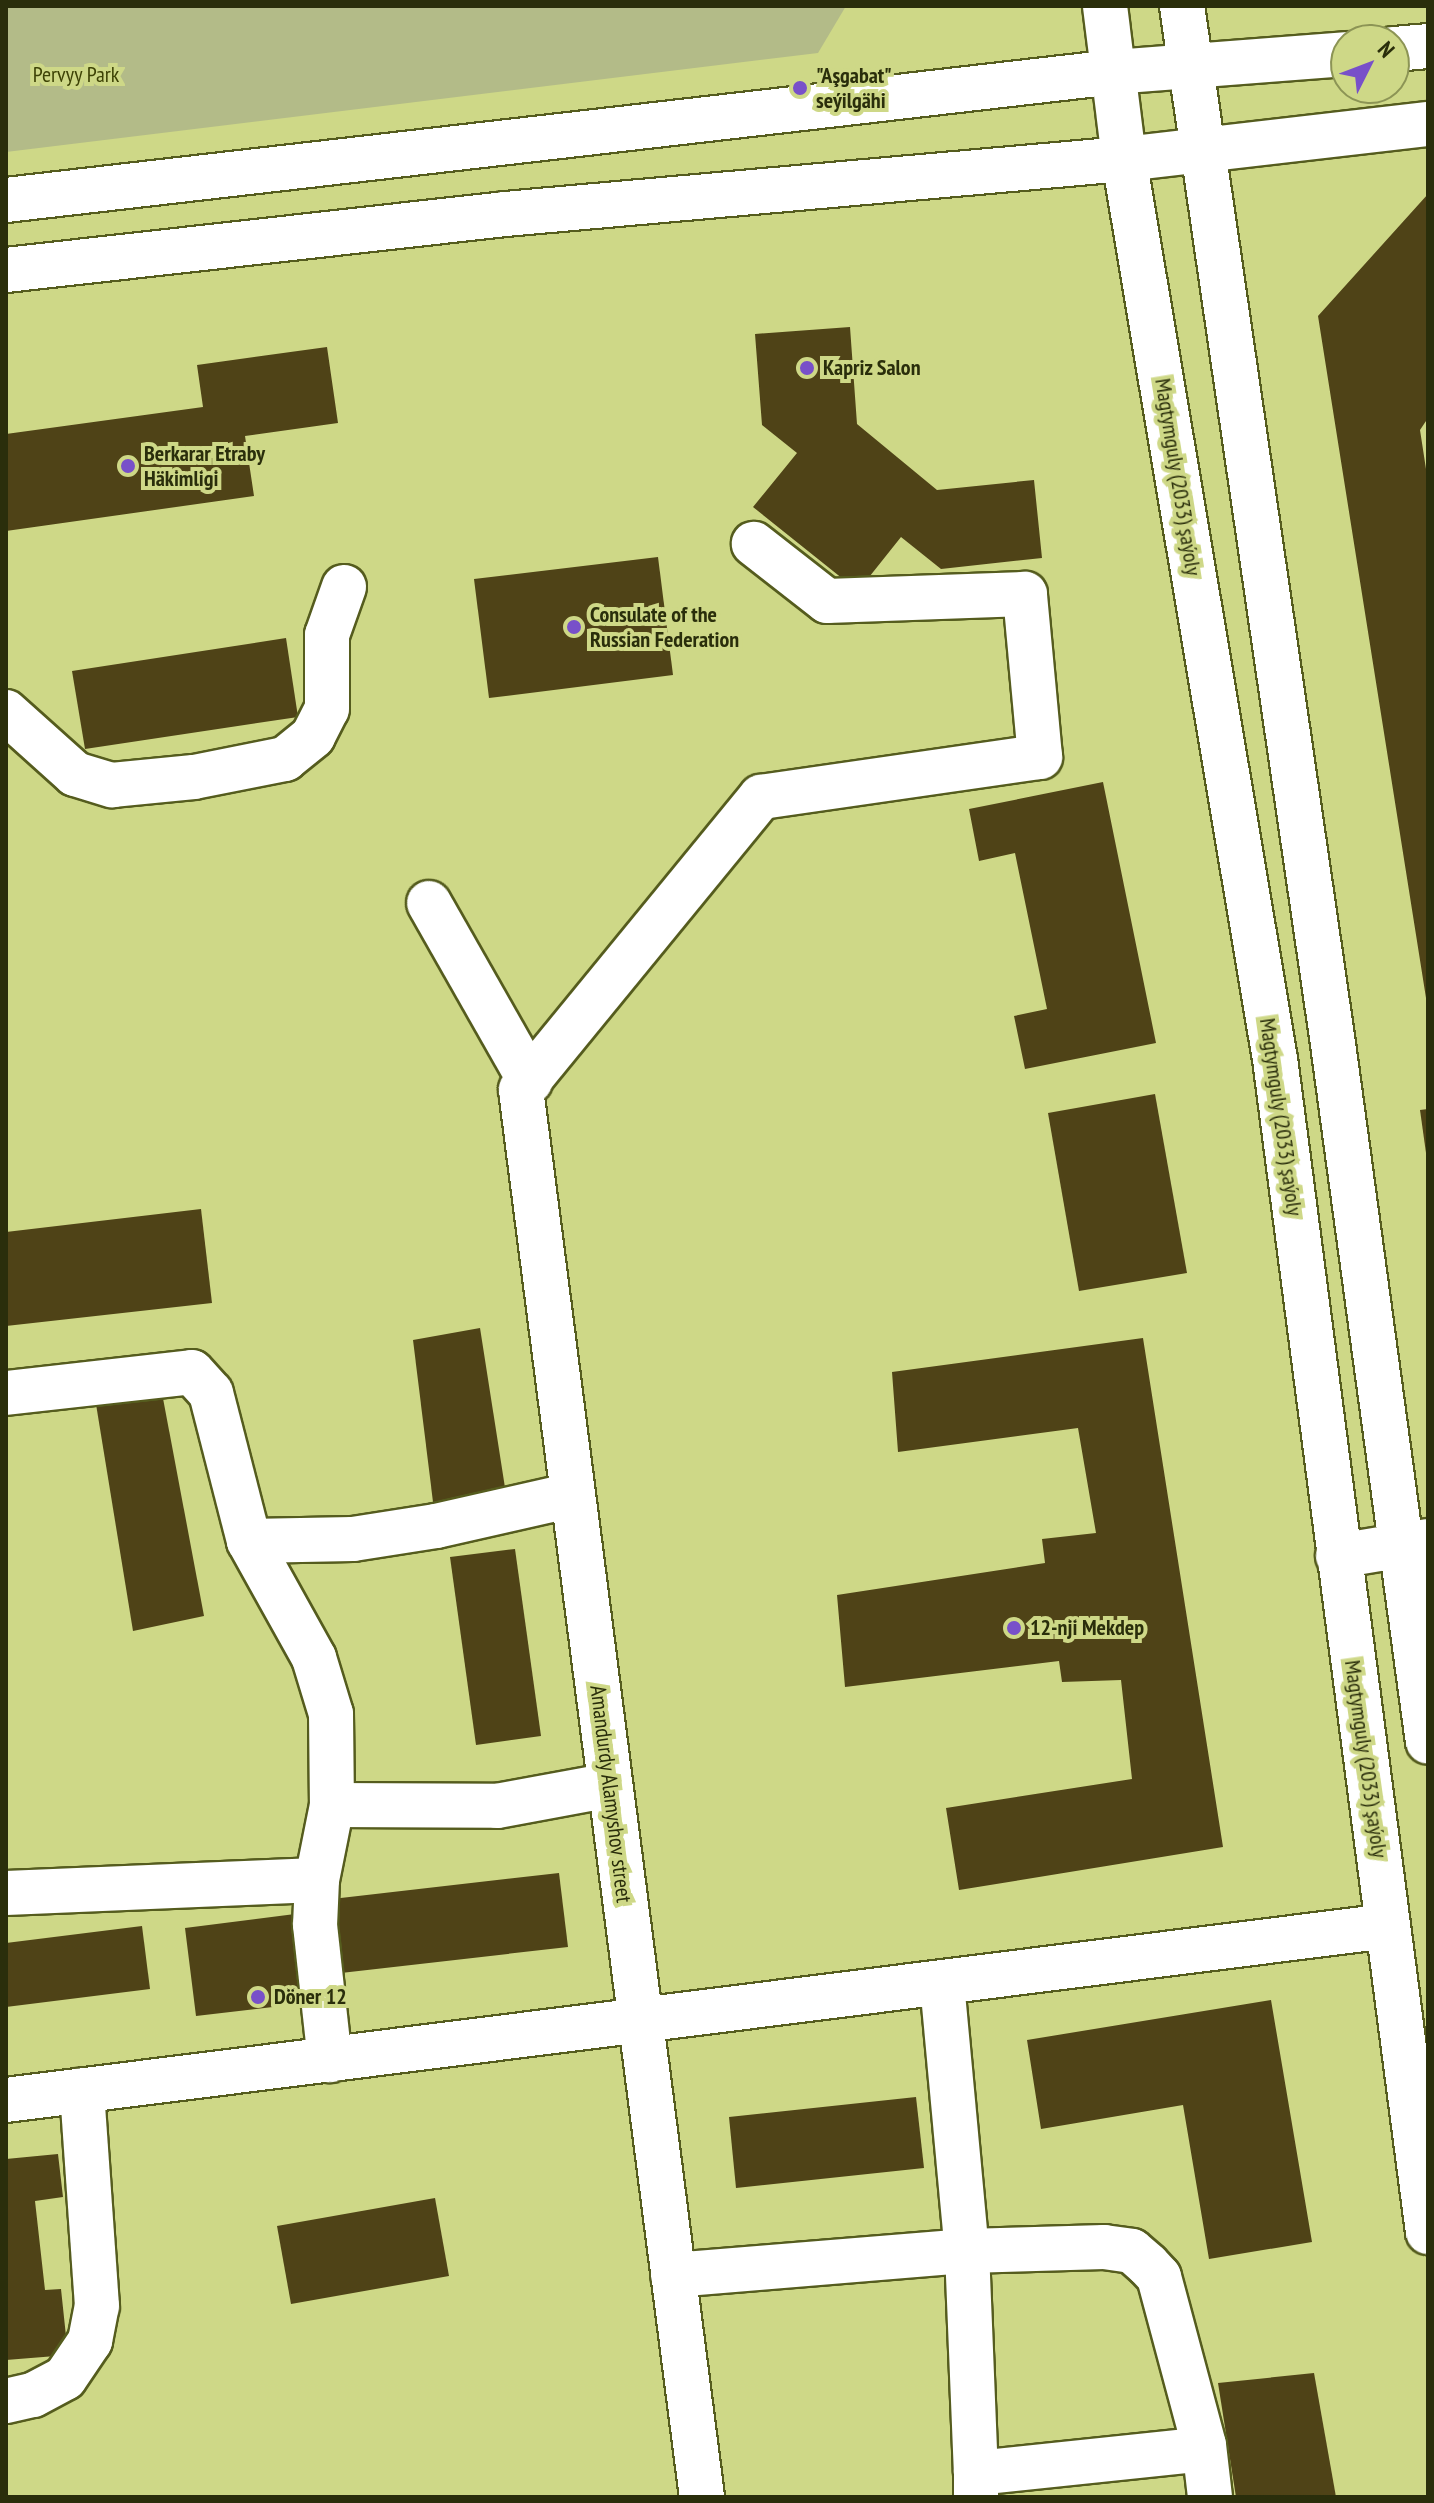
<!DOCTYPE html>
<html>
<head>
<meta charset="utf-8">
<style>
	body { margin:0 }
	#map { position:relative; width:1434px; height:2503px; overflow:hidden; background:#ced887; font-family:"PT Sans Narrow",sans-serif }
	div>[style] { position:absolute }
	[style*='--x'] { left:calc(var(--x)*1px); top:calc(var(--y)*1px); width:calc(var(--w)*1px); rotate:calc(var(--a)*1deg) }
	.green>* { inset:0; background:#b3bb88 }
	.building>* { inset:0; background:#4f4317 }
	.roads { filter:drop-shadow(2px 0 #555c1e) drop-shadow(-2px 0 #555c1e) drop-shadow(0 2px #555c1e) drop-shadow(0 -2px #555c1e) }
	.minor>* { height:44px; margin:-22px; padding:0 22px; transform-origin:22px; border-radius:22px; background:#fff }
	.major>* { height:44px; margin:-22px; padding:0 22px; transform-origin:22px; border-radius:22px; background:#fff }
	.dots>* { width:22px; height:22px; translate:-50% -50%; box-sizing:border-box; border:4px solid #ced887; border-radius:50% }
	span { translate:-50% -50%; white-space:nowrap; text-align:center; line-height:1.15; -webkit-text-stroke:8px #ced887; paint-order:stroke }
	.park-label { font-size:22px; color:#3e4306 }
	.poi-label { font-size:22px; color:#2a2e0b; font-weight:700 }
	.left { translate:0 -50%; text-align:left }
	.street-label { font-size:22px; color:#2a2e0b }
	.frame { position:absolute; inset:0; border:8px solid #2a2e0b; pointer-events:none }
	.north { position:absolute; left:1330px; top:24px; width:80px; height:80px; box-sizing:border-box; background:#ced887; border:2px solid #8c9455; border-radius:50%; rotate:48deg; font-size:22px; font-weight:700; line-height:32px; text-align:center; color:#2a2e0b }
	.north::after { content:''; display:block; margin:auto; width:28px; height:36px; background:#7850c9; clip-path:polygon(50% 0,100% 100%,50% 72%,0 100%) }
</style>
</head>
<body>
<div id="map">
	<div class="green">
		<i style="clip-path:polygon(6px 6px,846px 6px,818px 53px,6px 152px)"></i>
	</div>
	<div class="building">
		<i style="clip-path:polygon(1428px 194px,1428px 418px,1420px 430px,1428px 482px,1426px 998px,1318px 316px)"></i>
		<i style="clip-path:polygon(850px 327px,857px 424px,937px 490px,1034px 480px,1042px 558px,941px 569px,901px 537px,858px 591px,753px 507px,797px 453px,762px 425px,755px 334px)"></i>
		<i style="clip-path:polygon(327px 347px,338px 423px,245px 436px,254px 496px,6px 531px,6px 434px,203px 407px,197px 365px)"></i>
		<i style="clip-path:polygon(658px 557px,673px 675px,489px 698px,474px 579px)"></i>
		<i style="clip-path:polygon(286px 638px,298px 717px,85px 749px,72px 671px)"></i>
		<i style="clip-path:polygon(1103px 782px,1156px 1043px,1025px 1069px,1014px 1016px,1047px 1009px,1015px 853px,979px 861px,969px 809px)"></i>
		<i style="clip-path:polygon(1155px 1094px,1187px 1273px,1079px 1291px,1048px 1113px)"></i>
		<i style="clip-path:polygon(1428px 1109px,1428px 1153px,1426px 1153px,1420px 1110px)"></i>
		<i style="clip-path:polygon(201px 1209px,212px 1303px,6px 1326px,6px 1232px)"></i>
		<i style="clip-path:polygon(480px 1328px,506px 1494px,434px 1510px,413px 1340px)"></i>
		<i style="clip-path:polygon(1143px 1338px,1223px 1847px,959px 1890px,946px 1808px,1132px 1779px,1121px 1680px,1062px 1682px,1059px 1661px,845px 1687px,837px 1595px,1045px 1563px,1042px 1539px,1096px 1533px,1078px 1428px,898px 1452px,892px 1372px)"></i>
		<i style="clip-path:polygon(162px 1393px,204px 1616px,133px 1631px,95px 1398px)"></i>
		<i style="clip-path:polygon(515px 1549px,541px 1736px,476px 1745px,450px 1557px)"></i>
		<i style="clip-path:polygon(559px 1873px,568px 1947px,341px 1973px,332px 1899px)"></i>
		<i style="clip-path:polygon(295px 1914px,306px 2003px,196px 2016px,185px 1928px)"></i>
		<i style="clip-path:polygon(142px 1926px,150px 1989px,6px 2007px,6px 1943px)"></i>
		<i style="clip-path:polygon(1271px 2000px,1312px 2242px,1209px 2259px,1183px 2105px,1041px 2129px,1027px 2040px)"></i>
		<i style="clip-path:polygon(916px 2097px,924px 2168px,736px 2188px,729px 2117px)"></i>
		<i style="clip-path:polygon(58px 2154px,63px 2197px,35px 2201px,45px 2290px,61px 2289px,68px 2355px,6px 2360px,6px 2159px)"></i>
		<i style="clip-path:polygon(435px 2198px,449px 2276px,291px 2304px,277px 2226px)"></i>
		<i style="clip-path:polygon(1314px 2373px,1336px 2497px,1236px 2497px,1218px 2383px)"></i>
	</div>
	<div class="roads">
		<div class="minor">
			<i style="--x:6;--y:712;--w:93;--a:41.9"></i>
			<i style="--x:75;--y:774;--w:39;--a:17"></i>
			<i style="--x:112;--y:785;--w:82;--a:-5.6"></i>
			<i style="--x:194;--y:777;--w:93;--a:-11.2"></i>
			<i style="--x:285;--y:759;--w:36;--a:-39"></i>
			<i style="--x:313;--y:736;--w:30;--a:-63"></i>
			<i style="--x:327;--y:709;--w:74;--a:-90"></i>
			<i style="--x:327;--y:635;--w:51;--a:-70.5"></i>
			<i style="--x:429;--y:903;--w:205;--a:60.4"></i>
			<i style="--x:6;--y:1393;--w:187;--a:-6.4"></i>
			<i style="--x:192;--y:1372;--w:28;--a:48"></i>
			<i style="--x:211;--y:1393;--w:153;--a:75.6"></i>
			<i style="--x:249;--y:1541;--w:104;--a:-1.1"></i>
			<i style="--x:353;--y:1539;--w:84;--a:-8.9"></i>
			<i style="--x:436;--y:1526;--w:139;--a:-12.8"></i>
			<i style="--x:249;--y:1541;--w:134;--a:60.9"></i>
			<i style="--x:314;--y:1658;--w:59;--a:73.1"></i>
			<i style="--x:331;--y:1714;--w:91;--a:89.4"></i>
			<i style="--x:332;--y:1805;--w:76;--a:101.3"></i>
			<i style="--x:1338;--y:1556;--w:91;--a:-9.5"></i>
			<i style="--x:332;--y:1805;--w:165;--a:0.3"></i>
			<i style="--x:497;--y:1806;--w:115;--a:-10.5"></i>
			<i style="--x:6;--y:1893;--w:311;--a:-2.4"></i>
			<i style="--x:317;--y:1880;--w:45;--a:92.5"></i>
			<i style="--x:315;--y:1925;--w:136;--a:83.7"></i>
			<i style="--x:942;--y:1983;--w:269;--a:84.7"></i>
			<i style="--x:967;--y:2251;--w:137;--a:-1.7"></i>
			<i style="--x:1104;--y:2247;--w:28;--a:8"></i>
			<i style="--x:1132;--y:2251;--w:21;--a:41"></i>
			<i style="--x:1148;--y:2265;--w:16;--a:47"></i>
			<i style="--x:1159;--y:2277;--w:174;--a:75"></i>
			<i style="--x:1204;--y:2445;--w:52;--a:83.4"></i>
			<i style="--x:6;--y:2100;--w:1393;--a:-7.18"></i>
			<i style="--x:673;--y:2275;--w:295;--a:-4.7"></i>
			<i style="--x:967;--y:2251;--w:222;--a:87.7"></i>
			<i style="--x:6;--y:2401;--w:28;--a:-13"></i>
			<i style="--x:33;--y:2395;--w:36;--a:-28"></i>
			<i style="--x:65;--y:2378;--w:45;--a:-56"></i>
			<i style="--x:90;--y:2341;--w:36;--a:-79"></i>
			<i style="--x:97;--y:2306;--w:216;--a:-94"></i>
			<i style="--x:702;--y:2497;--w:1419;--a:-97.33"></i>
			<i style="--x:521;--y:1090;--w:379;--a:-50.7"></i>
			<i style="--x:761;--y:797;--w:282;--a:-8.2"></i>
			<i style="--x:1040;--y:757;--w:164;--a:-95.3"></i>
			<i style="--x:1025;--y:594;--w:198;--a:178"></i>
			<i style="--x:827;--y:601;--w:93;--a:-142"></i>
			<i style="--x:976;--y:2497;--w:24;--a:-90"></i>
			<i style="--x:976;--y:2473;--w:229;--a:-6"></i>
		</div>
		<div class="major">
			<i style="--x:1105;--y:6;--w:154;--a:82.9"></i>
			<i style="--x:1124;--y:159;--w:913;--a:80.48"></i>
			<i style="--x:1275;--y:1059;--w:1183;--a:82.57"></i>
			<i style="--x:1182;--y:6;--w:1049;--a:81.72"></i>
			<i style="--x:1333;--y:1044;--w:704;--a:82.25"></i>
			<i style="--x:1394;--y:49;--w:34;--a:-5"></i>
			<i style="--x:6;--y:200;--w:1115;--a:-6.59"></i>
			<i style="--x:1114;--y:72;--w:233;--a:-4.4"></i>
			<i style="--x:6;--y:270;--w:502;--a:-6.4"></i>
			<i style="--x:505;--y:214;--w:621;--a:-5.08"></i>
			<i style="--x:1124;--y:159;--w:306;--a:-6.6"></i>
		</div>
	</div>
	<div class="dots">
		<i style="left:800px;top:88px;background:#7850c9"></i>
		<i style="left:807px;top:368px;background:#7850c9"></i>
		<i style="left:128px;top:466px;background:#7850c9"></i>
		<i style="left:574px;top:627px;background:#7850c9"></i>
		<i style="left:1014px;top:1628px;background:#7850c9"></i>
		<i style="left:258px;top:1997px;background:#7850c9"></i>
	</div>
	<div class="park-label">
		<span style="left:76px;top:75px">Pervyy Park</span>
	</div>
	<div class="poi-label">
		<span class="left" style="left:816px;top:88px">"Aşgabat"<br>seýilgähi</span>
		<span class="left" style="left:823px;top:368px">Kapriz Salon</span>
		<span class="left" style="left:144px;top:466px">Berkarar Etraby<br>Häkimligi</span>
		<span class="left" style="left:590px;top:627px">Consulate of the<br>Russian Federation</span>
		<span class="left" style="left:1030px;top:1628px">12-nji Mekdep</span>
		<span class="left" style="left:274px;top:1997px">Döner 12</span>
	</div>
	<div class="street-label">
		<span style="left:1178px;top:477px;rotate:81deg">Magtymguly (2033) şaýoly</span>
		<span style="left:1281px;top:1117px;rotate:82deg">Magtymguly (2033) şaýoly</span>
		<span style="left:1366px;top:1759px;rotate:82deg">Magtymguly (2033) şaýoly</span>
		<span style="left:611px;top:1794px;rotate:83deg">Amandurdy Alamyshov street</span>
	</div>
	<div class="frame"></div>
	<div class="north">N</div>
</div>
</body>
</html>
